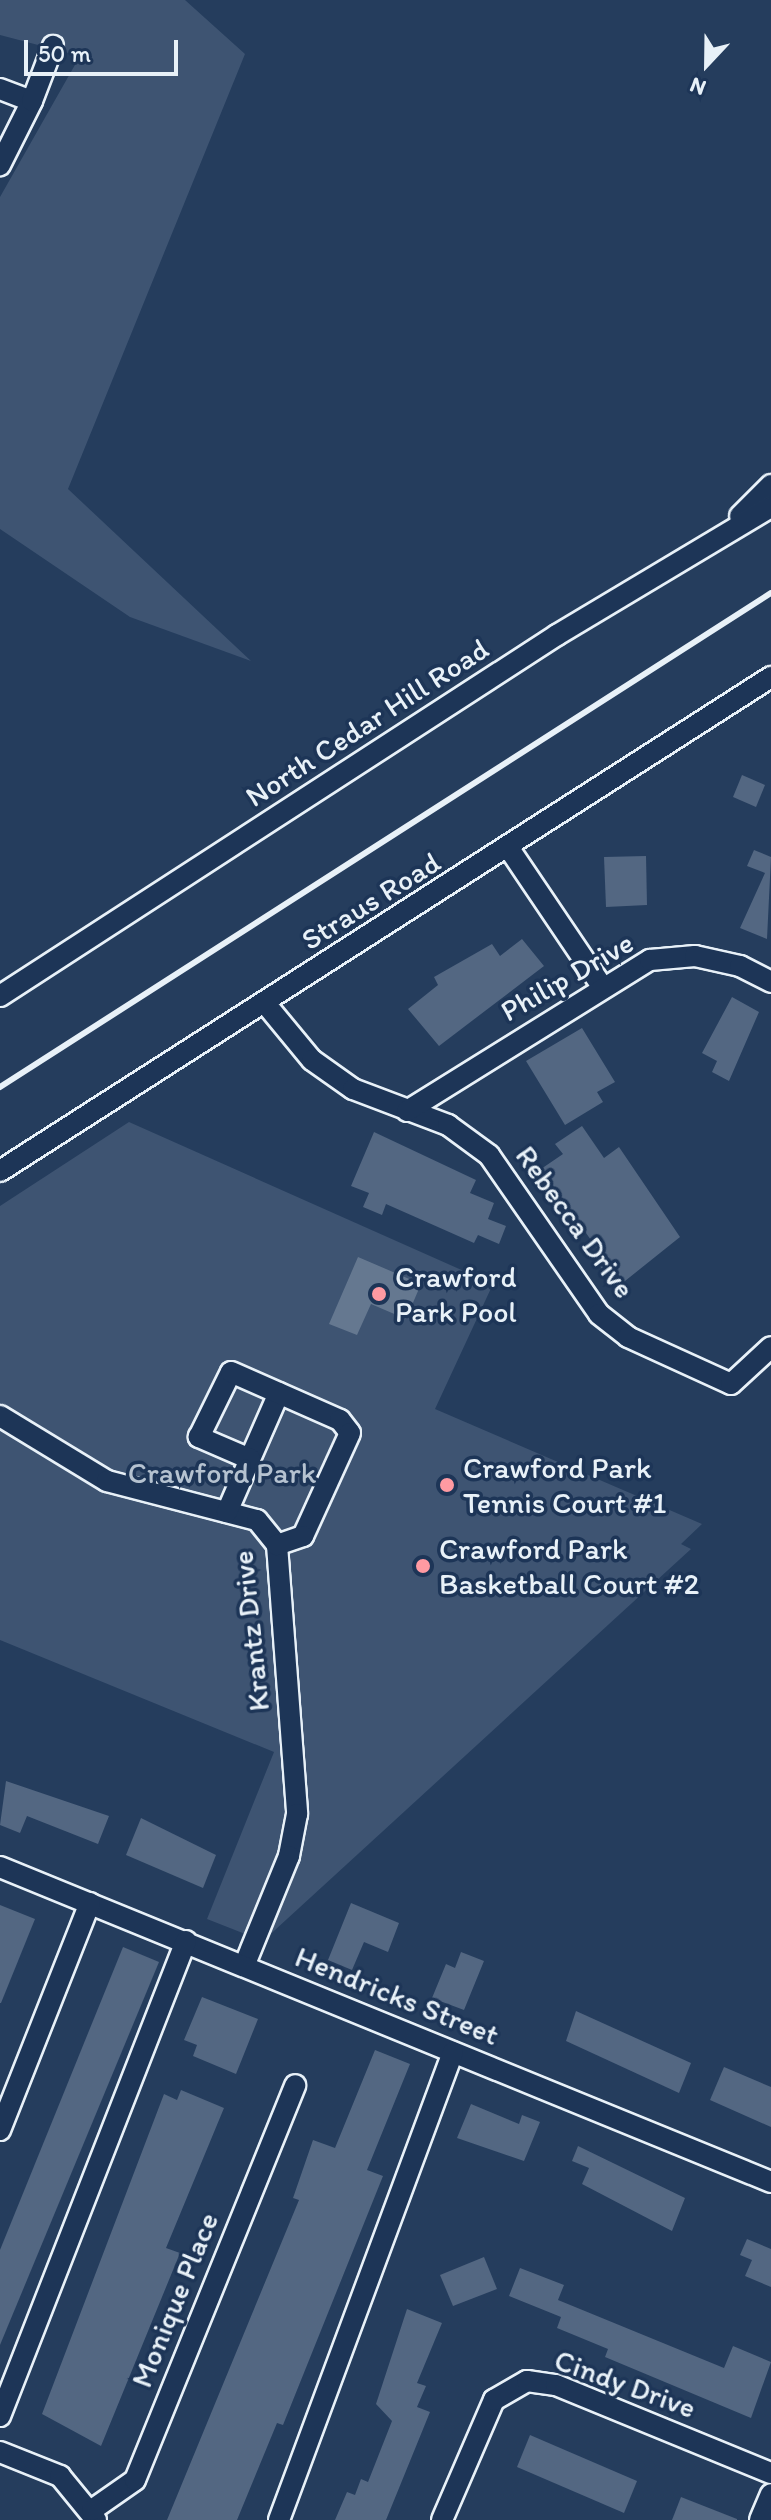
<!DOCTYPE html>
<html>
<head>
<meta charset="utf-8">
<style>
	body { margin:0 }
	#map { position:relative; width:771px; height:2520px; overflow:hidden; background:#253d5d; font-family:Itim,sans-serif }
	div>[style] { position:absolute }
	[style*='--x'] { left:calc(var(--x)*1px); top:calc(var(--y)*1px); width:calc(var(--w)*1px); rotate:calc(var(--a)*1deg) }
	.green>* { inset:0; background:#3e5472 }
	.water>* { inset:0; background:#657890 }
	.building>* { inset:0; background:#536782 }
	.roads { filter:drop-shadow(2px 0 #e8f1f8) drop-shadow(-2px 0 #e8f1f8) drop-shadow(0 2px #e8f1f8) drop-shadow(0 -2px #e8f1f8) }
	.minor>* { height:20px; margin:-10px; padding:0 10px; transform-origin:10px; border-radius:10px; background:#1d3557 }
	.rail>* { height:6px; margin:-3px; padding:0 3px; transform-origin:3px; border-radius:3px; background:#e8f1f8 }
	.dots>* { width:22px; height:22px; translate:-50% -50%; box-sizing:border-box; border:4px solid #1d3557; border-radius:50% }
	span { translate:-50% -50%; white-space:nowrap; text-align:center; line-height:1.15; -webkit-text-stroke:7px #1d3557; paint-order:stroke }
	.street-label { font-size:30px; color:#e8f1f8 }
	.poi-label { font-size:30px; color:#e8f1f8 }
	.left { translate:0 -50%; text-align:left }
	.park-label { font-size:30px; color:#b5c2d0 }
	.north { position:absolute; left:667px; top:24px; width:80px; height:80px; -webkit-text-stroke:6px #1d3557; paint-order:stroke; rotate:202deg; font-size:22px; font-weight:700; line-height:32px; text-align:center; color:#e8f1f8 }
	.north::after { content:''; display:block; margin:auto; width:28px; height:36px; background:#e8f1f8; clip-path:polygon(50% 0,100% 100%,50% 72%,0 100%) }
	.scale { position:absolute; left:24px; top:40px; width:154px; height:36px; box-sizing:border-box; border:4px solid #e8f1f8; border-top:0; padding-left:10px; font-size:24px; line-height:28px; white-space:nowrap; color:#e8f1f8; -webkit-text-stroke:6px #1d3557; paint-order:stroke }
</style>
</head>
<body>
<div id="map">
	<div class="green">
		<i style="clip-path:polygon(0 0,185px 0,245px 54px,68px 489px,251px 661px,130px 617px,0 529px,0 197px,80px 56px,0 35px)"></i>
		<i style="clip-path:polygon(129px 1122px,493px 1284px,435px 1409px,702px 1524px,681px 1544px,691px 1549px,263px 1941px,207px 1919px,274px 1752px,0 1640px,0 1206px)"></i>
	</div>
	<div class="water">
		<i style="clip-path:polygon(358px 1257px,421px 1284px,406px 1319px,371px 1304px,357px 1335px,329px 1324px)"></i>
	</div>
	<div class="building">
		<i style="clip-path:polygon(742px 775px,765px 785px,756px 807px,733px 797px)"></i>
		<i style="clip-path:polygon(754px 850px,771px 857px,767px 939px,740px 928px,765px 873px,747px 866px)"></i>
		<i style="clip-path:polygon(646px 856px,647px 905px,606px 907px,604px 857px)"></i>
		<i style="clip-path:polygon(522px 939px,544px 966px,439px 1046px,408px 1009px,438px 985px,434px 977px,492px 944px,500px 956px)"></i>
		<i style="clip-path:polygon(732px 997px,759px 1012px,729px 1081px,712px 1072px,717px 1061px,702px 1053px)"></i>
		<i style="clip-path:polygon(582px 1028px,615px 1082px,597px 1092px,603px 1102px,565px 1125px,526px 1061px)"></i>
		<i style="clip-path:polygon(582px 1126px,604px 1158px,619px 1147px,680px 1237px,620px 1285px,598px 1265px,605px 1260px,541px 1169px,563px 1154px,555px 1144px)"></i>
		<i style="clip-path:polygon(374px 1132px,476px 1180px,470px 1193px,494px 1203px,488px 1219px,506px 1226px,499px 1244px,478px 1235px,474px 1243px,386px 1204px,382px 1215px,363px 1207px,369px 1193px,351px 1186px)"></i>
		<i style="clip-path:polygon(6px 1781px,109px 1816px,98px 1844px,27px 1816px,20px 1833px,0 1825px)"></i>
		<i style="clip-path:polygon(141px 1818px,216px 1855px,203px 1888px,126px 1855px)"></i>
		<i style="clip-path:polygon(351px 1903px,399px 1923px,388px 1952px,364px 1942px,352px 1970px,328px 1960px)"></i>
		<i style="clip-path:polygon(0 1905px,35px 1919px,1px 2003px,0 2003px)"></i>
		<i style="clip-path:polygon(123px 1947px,159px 1962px,0 2345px,0 2250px)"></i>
		<i style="clip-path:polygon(461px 1952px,484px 1961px,464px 2010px,432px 1998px,446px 1964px,455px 1968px)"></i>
		<i style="clip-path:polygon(202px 1997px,258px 2019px,236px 2074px,193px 2056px,197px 2045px,184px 2040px)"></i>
		<i style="clip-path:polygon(576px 2011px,691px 2063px,679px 2093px,566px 2041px)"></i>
		<i style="clip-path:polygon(375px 2050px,410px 2064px,367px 2170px,383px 2176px,283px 2425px,277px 2423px,237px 2520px,167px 2520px,299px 2200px,293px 2198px,313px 2140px,335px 2148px)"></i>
		<i style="clip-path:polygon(724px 2067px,771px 2087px,771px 2127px,710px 2100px)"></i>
		<i style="clip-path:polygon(181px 2090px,224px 2108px,166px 2248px,180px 2253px,101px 2446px,42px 2414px,164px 2094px,177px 2100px)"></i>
		<i style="clip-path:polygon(471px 2104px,519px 2124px,522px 2115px,540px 2122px,524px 2161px,457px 2138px)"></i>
		<i style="clip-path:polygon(578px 2146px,685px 2198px,672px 2231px,582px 2184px,589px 2168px,572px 2161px)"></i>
		<i style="clip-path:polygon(747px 2239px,771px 2249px,771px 2287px,745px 2276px,752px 2260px,740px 2255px)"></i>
		<i style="clip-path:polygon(484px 2257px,497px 2289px,453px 2306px,440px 2275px)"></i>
		<i style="clip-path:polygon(520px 2268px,564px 2285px,558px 2300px,724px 2368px,733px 2346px,771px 2362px,751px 2418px,605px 2357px,608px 2349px,557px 2328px,561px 2317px,509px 2296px)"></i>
		<i style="clip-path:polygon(407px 2309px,442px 2323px,417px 2383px,426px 2386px,417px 2407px,430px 2412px,386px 2520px,335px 2520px,347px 2492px,355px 2495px,361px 2479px,368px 2482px,392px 2421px,376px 2404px)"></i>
		<i style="clip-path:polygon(530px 2435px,637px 2481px,624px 2513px,517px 2467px)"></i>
		<i style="clip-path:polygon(681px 2497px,737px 2519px,737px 2520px,672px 2520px)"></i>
	</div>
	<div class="roads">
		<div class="minor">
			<i style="--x:0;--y:89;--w:34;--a:21"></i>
			<i style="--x:32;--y:101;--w:72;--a:116.6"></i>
			<i style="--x:32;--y:101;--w:59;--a:-69.1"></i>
			<i style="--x:740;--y:516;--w:44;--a:-45"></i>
			<i style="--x:510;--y:850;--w:163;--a:56"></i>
			<i style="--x:0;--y:996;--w:664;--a:-32.95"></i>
			<i style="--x:557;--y:635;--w:249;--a:-30.9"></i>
			<i style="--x:264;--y:1002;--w:75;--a:50.4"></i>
			<i style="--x:312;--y:1060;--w:50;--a:35.3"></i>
			<i style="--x:353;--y:1089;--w:102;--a:20.8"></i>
			<i style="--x:448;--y:1125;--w:51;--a:36.2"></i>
			<i style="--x:489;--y:1155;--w:193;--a:55.3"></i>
			<i style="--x:599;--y:1314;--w:37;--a:38"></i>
			<i style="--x:628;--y:1337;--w:113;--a:24.5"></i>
			<i style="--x:731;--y:1384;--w:54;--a:-42.8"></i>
			<i style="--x:407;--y:1111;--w:286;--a:-31.9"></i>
			<i style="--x:650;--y:960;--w:45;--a:-5.1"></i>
			<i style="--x:695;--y:956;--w:46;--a:12.5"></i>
			<i style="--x:740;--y:966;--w:35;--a:27"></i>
			<i style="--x:0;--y:1171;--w:916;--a:-32.65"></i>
			<i style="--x:0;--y:1416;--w:125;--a:31.3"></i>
			<i style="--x:107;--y:1481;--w:155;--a:14.6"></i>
			<i style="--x:257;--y:1520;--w:32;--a:51"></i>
			<i style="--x:277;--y:1545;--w:270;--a:85.7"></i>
			<i style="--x:297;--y:1814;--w:43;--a:100.8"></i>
			<i style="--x:289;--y:1856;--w:119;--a:112.2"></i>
			<i style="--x:250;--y:1459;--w:72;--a:-66.3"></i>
			<i style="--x:227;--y:1512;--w:58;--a:-66.5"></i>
			<i style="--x:250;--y:1459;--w:56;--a:-156.7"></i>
			<i style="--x:199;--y:1437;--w:72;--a:-63.8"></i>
			<i style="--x:231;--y:1372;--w:119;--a:23.8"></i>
			<i style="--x:340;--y:1420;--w:16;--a:52"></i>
			<i style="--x:350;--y:1433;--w:113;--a:114.5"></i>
			<i style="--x:303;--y:1536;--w:28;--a:161"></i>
			<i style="--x:0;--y:1867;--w:833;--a:22.22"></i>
			<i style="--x:0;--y:2130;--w:244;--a:-68.4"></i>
			<i style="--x:0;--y:2416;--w:510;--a:-68.62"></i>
			<i style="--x:0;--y:2452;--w:65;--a:21.8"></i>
			<i style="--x:60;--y:2476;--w:57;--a:50.7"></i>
			<i style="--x:92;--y:2510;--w:52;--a:-34.9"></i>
			<i style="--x:135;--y:2480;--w:426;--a:-67.9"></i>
			<i style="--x:279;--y:2520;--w:499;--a:-69.6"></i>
			<i style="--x:442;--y:2520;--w:131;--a:-66.6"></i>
			<i style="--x:494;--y:2400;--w:38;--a:-30"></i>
			<i style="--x:527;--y:2381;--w:29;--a:8"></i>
			<i style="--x:556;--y:2385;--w:232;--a:22.3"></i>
			<i style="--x:760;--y:2520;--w:28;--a:-67"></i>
		</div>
	</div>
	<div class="rail">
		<i style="--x:0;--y:1087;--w:916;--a:-32.65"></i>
	</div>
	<div class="dots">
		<i style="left:379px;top:1294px;background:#ff9aa2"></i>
		<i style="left:447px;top:1485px;background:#ff9aa2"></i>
		<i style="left:423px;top:1566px;background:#ff9aa2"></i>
	</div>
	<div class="street-label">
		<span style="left:367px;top:723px;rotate:-33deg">North Cedar Hill Road</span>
		<span style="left:371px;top:901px;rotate:-32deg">Straus Road</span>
		<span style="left:567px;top:977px;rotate:-30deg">Philip Drive</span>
		<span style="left:575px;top:1222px;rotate:54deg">Rebecca Drive</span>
		<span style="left:251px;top:1631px;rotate:-96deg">Krantz Drive</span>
		<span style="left:397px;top:1996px;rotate:22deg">Hendricks Street</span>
		<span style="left:175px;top:2300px;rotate:-68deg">Monique Place</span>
		<span style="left:625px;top:2384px;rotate:20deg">Cindy Drive</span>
	</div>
	<div class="poi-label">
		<span class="left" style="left:395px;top:1294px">Crawford<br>Park Pool</span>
		<span class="left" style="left:463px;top:1485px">Crawford Park<br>Tennis Court #1</span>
		<span class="left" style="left:439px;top:1566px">Crawford Park<br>Basketball Court #2</span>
	</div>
	<div class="park-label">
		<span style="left:222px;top:1473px">Crawford Park</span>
	</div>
	<div class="north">N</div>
	<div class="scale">50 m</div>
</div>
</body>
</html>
